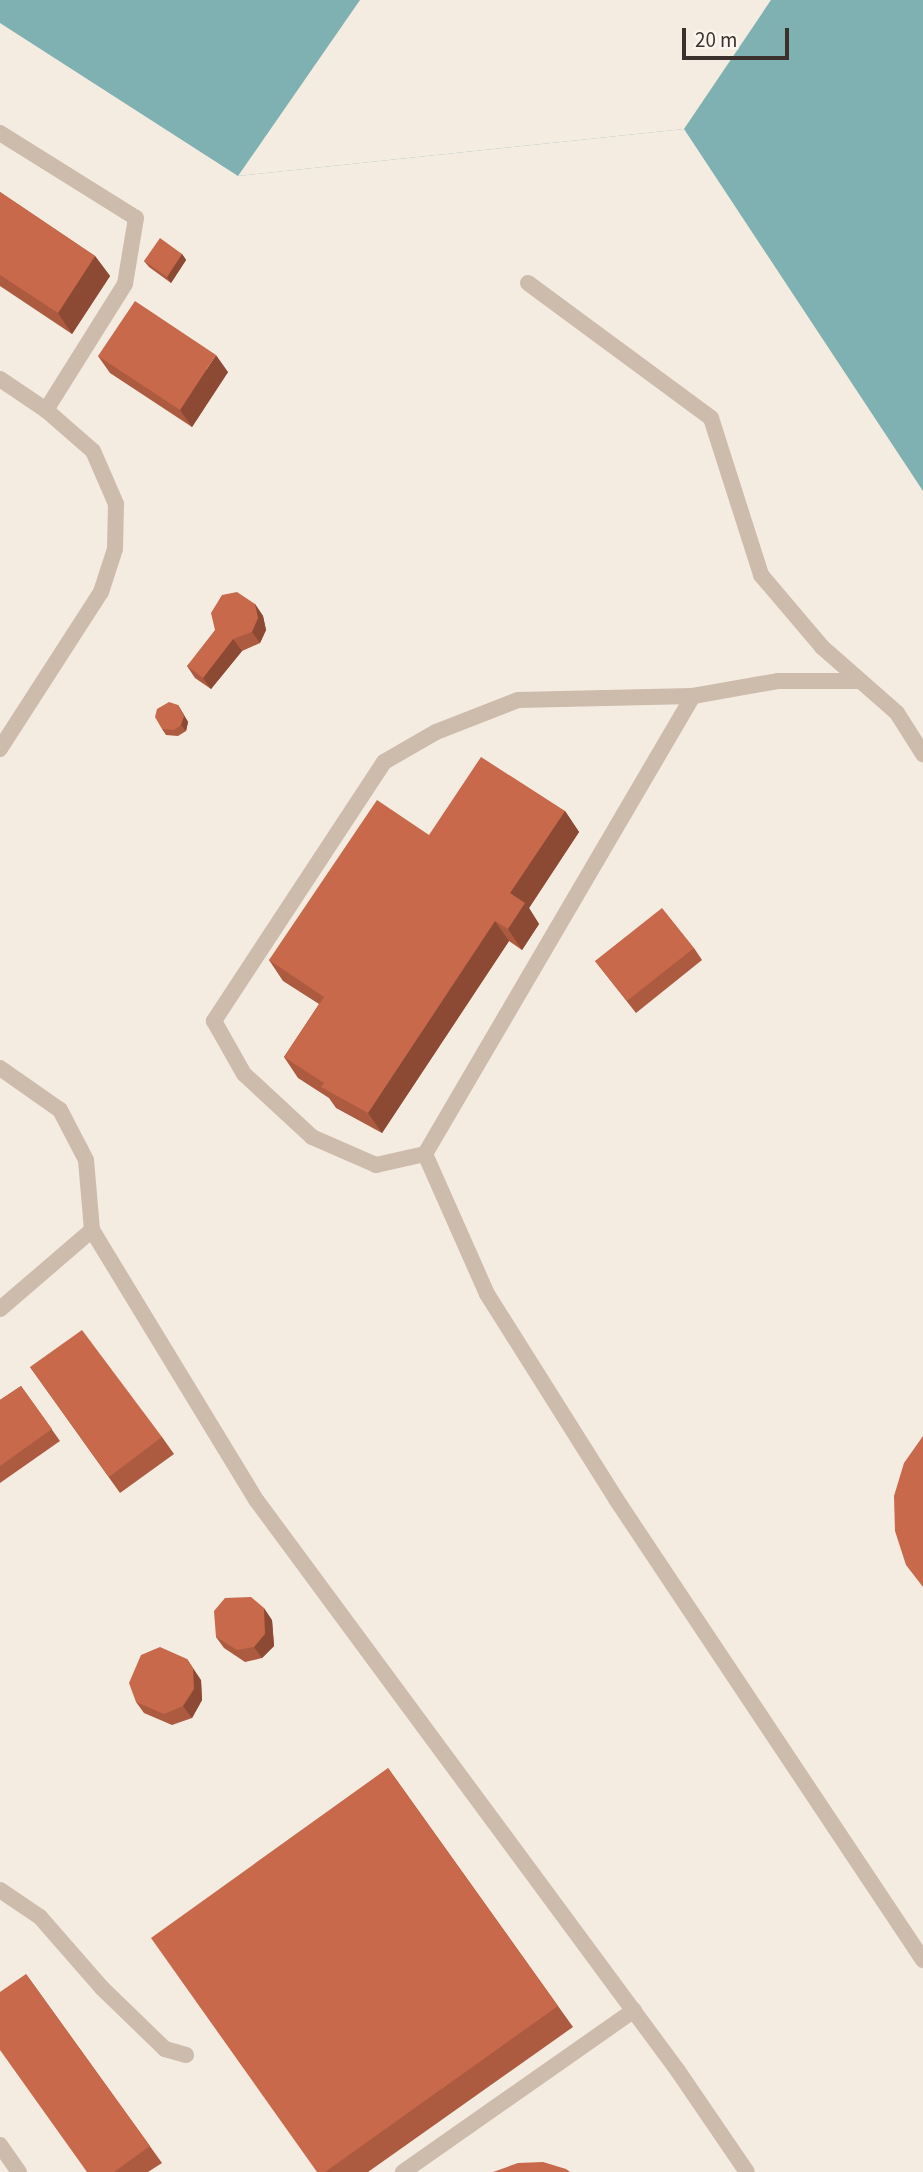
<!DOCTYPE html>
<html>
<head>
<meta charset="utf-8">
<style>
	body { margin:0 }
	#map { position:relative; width:923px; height:2172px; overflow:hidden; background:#f4ebe1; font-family:"Source Sans 3",sans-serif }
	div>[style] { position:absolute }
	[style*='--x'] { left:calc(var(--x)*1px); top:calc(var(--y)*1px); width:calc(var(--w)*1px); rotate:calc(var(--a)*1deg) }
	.water>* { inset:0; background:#7fb0b2 }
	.pier>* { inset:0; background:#f4ebe1 }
	.lane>* { height:16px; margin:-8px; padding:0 8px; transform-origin:8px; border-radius:8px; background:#cdbbac }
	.wall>* { inset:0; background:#ac5a40 }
	.shaded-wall>* { inset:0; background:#8c4a34 }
	.building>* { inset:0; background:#c8694b }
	span { translate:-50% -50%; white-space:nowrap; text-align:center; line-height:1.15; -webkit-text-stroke:6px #fbf5ee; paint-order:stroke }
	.scale { position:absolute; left:682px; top:28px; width:107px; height:32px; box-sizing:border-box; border:4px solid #3b302b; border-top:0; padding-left:9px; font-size:21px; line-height:24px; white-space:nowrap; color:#3b302b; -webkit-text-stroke:5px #fbf5ee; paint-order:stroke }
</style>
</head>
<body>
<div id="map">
	<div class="water">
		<i style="clip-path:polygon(0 0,923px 0,923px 491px,684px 129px,238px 176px,0 23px)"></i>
	</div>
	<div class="pier">
		<i style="clip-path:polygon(360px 0,771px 0,684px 129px,238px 176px)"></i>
	</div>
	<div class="lane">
		<i style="--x:0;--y:133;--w:160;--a:32"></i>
		<i style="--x:136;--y:218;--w:67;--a:99.5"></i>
		<i style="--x:125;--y:284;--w:149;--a:122.1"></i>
		<i style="--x:528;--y:283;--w:227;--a:36.4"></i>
		<i style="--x:711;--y:418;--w:165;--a:72.3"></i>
		<i style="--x:761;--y:575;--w:94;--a:49.7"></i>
		<i style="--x:822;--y:647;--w:100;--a:41.3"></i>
		<i style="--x:897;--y:713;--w:49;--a:57.6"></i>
		<i style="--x:0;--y:379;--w:55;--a:34"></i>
		<i style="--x:46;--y:410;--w:62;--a:41.1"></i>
		<i style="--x:93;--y:451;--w:58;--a:66.5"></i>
		<i style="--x:116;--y:504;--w:45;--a:91.3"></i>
		<i style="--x:115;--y:549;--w:45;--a:108"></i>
		<i style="--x:101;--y:592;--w:187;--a:122.8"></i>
		<i style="--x:693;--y:696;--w:175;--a:178.7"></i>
		<i style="--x:518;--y:700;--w:88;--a:158.7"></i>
		<i style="--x:436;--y:732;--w:60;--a:150"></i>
		<i style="--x:384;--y:762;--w:310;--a:123.3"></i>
		<i style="--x:214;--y:1021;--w:61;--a:60.5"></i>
		<i style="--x:244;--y:1074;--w:93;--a:42.8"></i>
		<i style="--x:312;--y:1137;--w:70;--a:23.6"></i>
		<i style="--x:376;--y:1165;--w:50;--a:-12.7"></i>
		<i style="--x:425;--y:1154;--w:531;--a:-59.67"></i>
		<i style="--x:693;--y:696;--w:86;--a:-10"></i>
		<i style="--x:778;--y:681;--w:82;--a:0"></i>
		<i style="--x:0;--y:1068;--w:73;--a:35"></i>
		<i style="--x:60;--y:1110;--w:56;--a:62.5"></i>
		<i style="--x:86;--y:1160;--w:70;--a:85.1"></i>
		<i style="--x:92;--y:1230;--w:121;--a:139.3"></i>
		<i style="--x:425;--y:1154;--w:153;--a:66.1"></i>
		<i style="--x:487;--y:1294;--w:242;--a:57.8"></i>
		<i style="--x:616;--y:1499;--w:554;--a:56.34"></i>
		<i style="--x:92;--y:1230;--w:317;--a:58.7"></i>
		<i style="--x:257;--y:1501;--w:709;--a:53.55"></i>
		<i style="--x:678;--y:2071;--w:122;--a:55.7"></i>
		<i style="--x:0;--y:1890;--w:48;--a:34"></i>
		<i style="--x:40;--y:1917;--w:94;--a:48.9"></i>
		<i style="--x:102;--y:1988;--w:88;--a:44.1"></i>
		<i style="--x:165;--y:2049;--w:22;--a:16"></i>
		<i style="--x:0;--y:2145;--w:33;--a:55"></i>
		<i style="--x:403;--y:2172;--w:282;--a:-35"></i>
	</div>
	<div class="wall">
		<i style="clip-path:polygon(0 192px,95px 256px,110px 276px,72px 334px,0 286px)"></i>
		<i style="clip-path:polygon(182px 254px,186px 260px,171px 283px,149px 267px,144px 261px)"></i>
		<i style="clip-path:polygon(98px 356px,228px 372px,192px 427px,110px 373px)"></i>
		<i style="clip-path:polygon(255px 604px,263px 616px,266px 630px,260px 643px,242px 651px,211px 689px,195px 678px,187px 666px)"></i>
		<i style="clip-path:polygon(178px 705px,188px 722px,186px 731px,178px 736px,166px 735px,162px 729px)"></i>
		<i style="clip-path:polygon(565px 811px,579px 832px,529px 908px,539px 924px,522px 950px,509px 941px,382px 1133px,336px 1108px,329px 1098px,298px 1078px,284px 1057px,319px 1004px,283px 981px,269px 960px,429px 835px)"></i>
		<i style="clip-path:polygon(694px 948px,702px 960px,636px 1013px,595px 961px)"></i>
		<i style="clip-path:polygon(30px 1367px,162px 1437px,174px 1454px,120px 1493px)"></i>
		<i style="clip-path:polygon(21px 1386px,60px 1441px,0 1483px,0 1400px)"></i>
		<i style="clip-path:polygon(272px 1620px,274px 1646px,262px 1658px,245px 1662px,224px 1648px,216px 1637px)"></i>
		<i style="clip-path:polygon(201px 1680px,202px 1700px,192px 1718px,172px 1725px,144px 1713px,136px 1702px)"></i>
		<i style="clip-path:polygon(388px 1768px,573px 2027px,368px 2172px,317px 2172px)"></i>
		<i style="clip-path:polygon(26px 1974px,162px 2163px,148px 2172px,87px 2172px)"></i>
	</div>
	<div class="shaded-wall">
		<i style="clip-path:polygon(182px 254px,186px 260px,171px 283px,167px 277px)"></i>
		<i style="clip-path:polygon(95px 256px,110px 276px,72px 334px,58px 313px)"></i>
		<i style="clip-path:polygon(216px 355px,228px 372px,192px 427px,180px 410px)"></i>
		<i style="clip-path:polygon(255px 604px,263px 616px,266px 630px,260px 643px,252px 632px)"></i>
		<i style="clip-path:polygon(233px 639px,242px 651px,211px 689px,203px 678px)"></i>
		<i style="clip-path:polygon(178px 705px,188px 722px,186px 731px,181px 725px)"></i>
		<i style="clip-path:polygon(565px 811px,579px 832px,529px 908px,539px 924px,522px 950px,508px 929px,510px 893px)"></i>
		<i style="clip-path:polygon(495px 921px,509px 941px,382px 1133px,368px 1113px)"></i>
		<i style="clip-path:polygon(264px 1608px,272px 1620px,274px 1646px,262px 1658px,254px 1647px)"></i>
		<i style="clip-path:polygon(187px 1659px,201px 1680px,202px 1700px,192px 1718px,183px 1706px)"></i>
	</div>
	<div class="building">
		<i style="clip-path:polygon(0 192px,95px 256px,58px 313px,0 275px)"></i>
		<i style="clip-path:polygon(160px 238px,182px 254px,167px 277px,144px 261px)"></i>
		<i style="clip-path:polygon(135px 301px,216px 355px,180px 410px,98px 356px)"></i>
		<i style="clip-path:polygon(237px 592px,255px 604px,258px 618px,252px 632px,233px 639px,203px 678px,187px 666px,215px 630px,211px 613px,222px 595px)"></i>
		<i style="clip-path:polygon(169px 702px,178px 705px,184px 716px,181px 725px,174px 730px,162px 729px,155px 717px,157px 709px)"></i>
		<i style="clip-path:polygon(481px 757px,565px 811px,510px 893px,525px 903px,508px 929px,495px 921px,368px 1113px,321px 1087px,324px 1083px,284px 1057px,324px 997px,269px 960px,377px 800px,429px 835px)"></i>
		<i style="clip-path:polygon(662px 908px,694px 948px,627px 1001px,595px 961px)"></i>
		<i style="clip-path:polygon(82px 1330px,162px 1437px,109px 1477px,30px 1367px)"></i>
		<i style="clip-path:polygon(21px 1386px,52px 1429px,0 1466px,0 1400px)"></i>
		<i style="clip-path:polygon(923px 1436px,923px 1587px,906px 1565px,895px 1531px,894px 1496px,904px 1463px)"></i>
		<i style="clip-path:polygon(251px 1597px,264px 1608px,265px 1634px,254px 1647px,237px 1650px,216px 1637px,214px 1611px,225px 1598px)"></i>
		<i style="clip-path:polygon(160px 1647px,187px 1659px,193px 1668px,194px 1689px,183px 1706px,164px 1714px,136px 1702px,129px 1683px,141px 1655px)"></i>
		<i style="clip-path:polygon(388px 1768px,558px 2006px,325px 2172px,317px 2172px,151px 1938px)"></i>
		<i style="clip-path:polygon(26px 1974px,150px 2146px,114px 2172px,87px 2172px,0 2050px,0 1992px)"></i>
		<i style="clip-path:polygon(543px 2162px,566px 2169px,570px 2172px,493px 2172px,518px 2163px)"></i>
	</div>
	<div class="scale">20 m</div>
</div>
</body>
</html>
